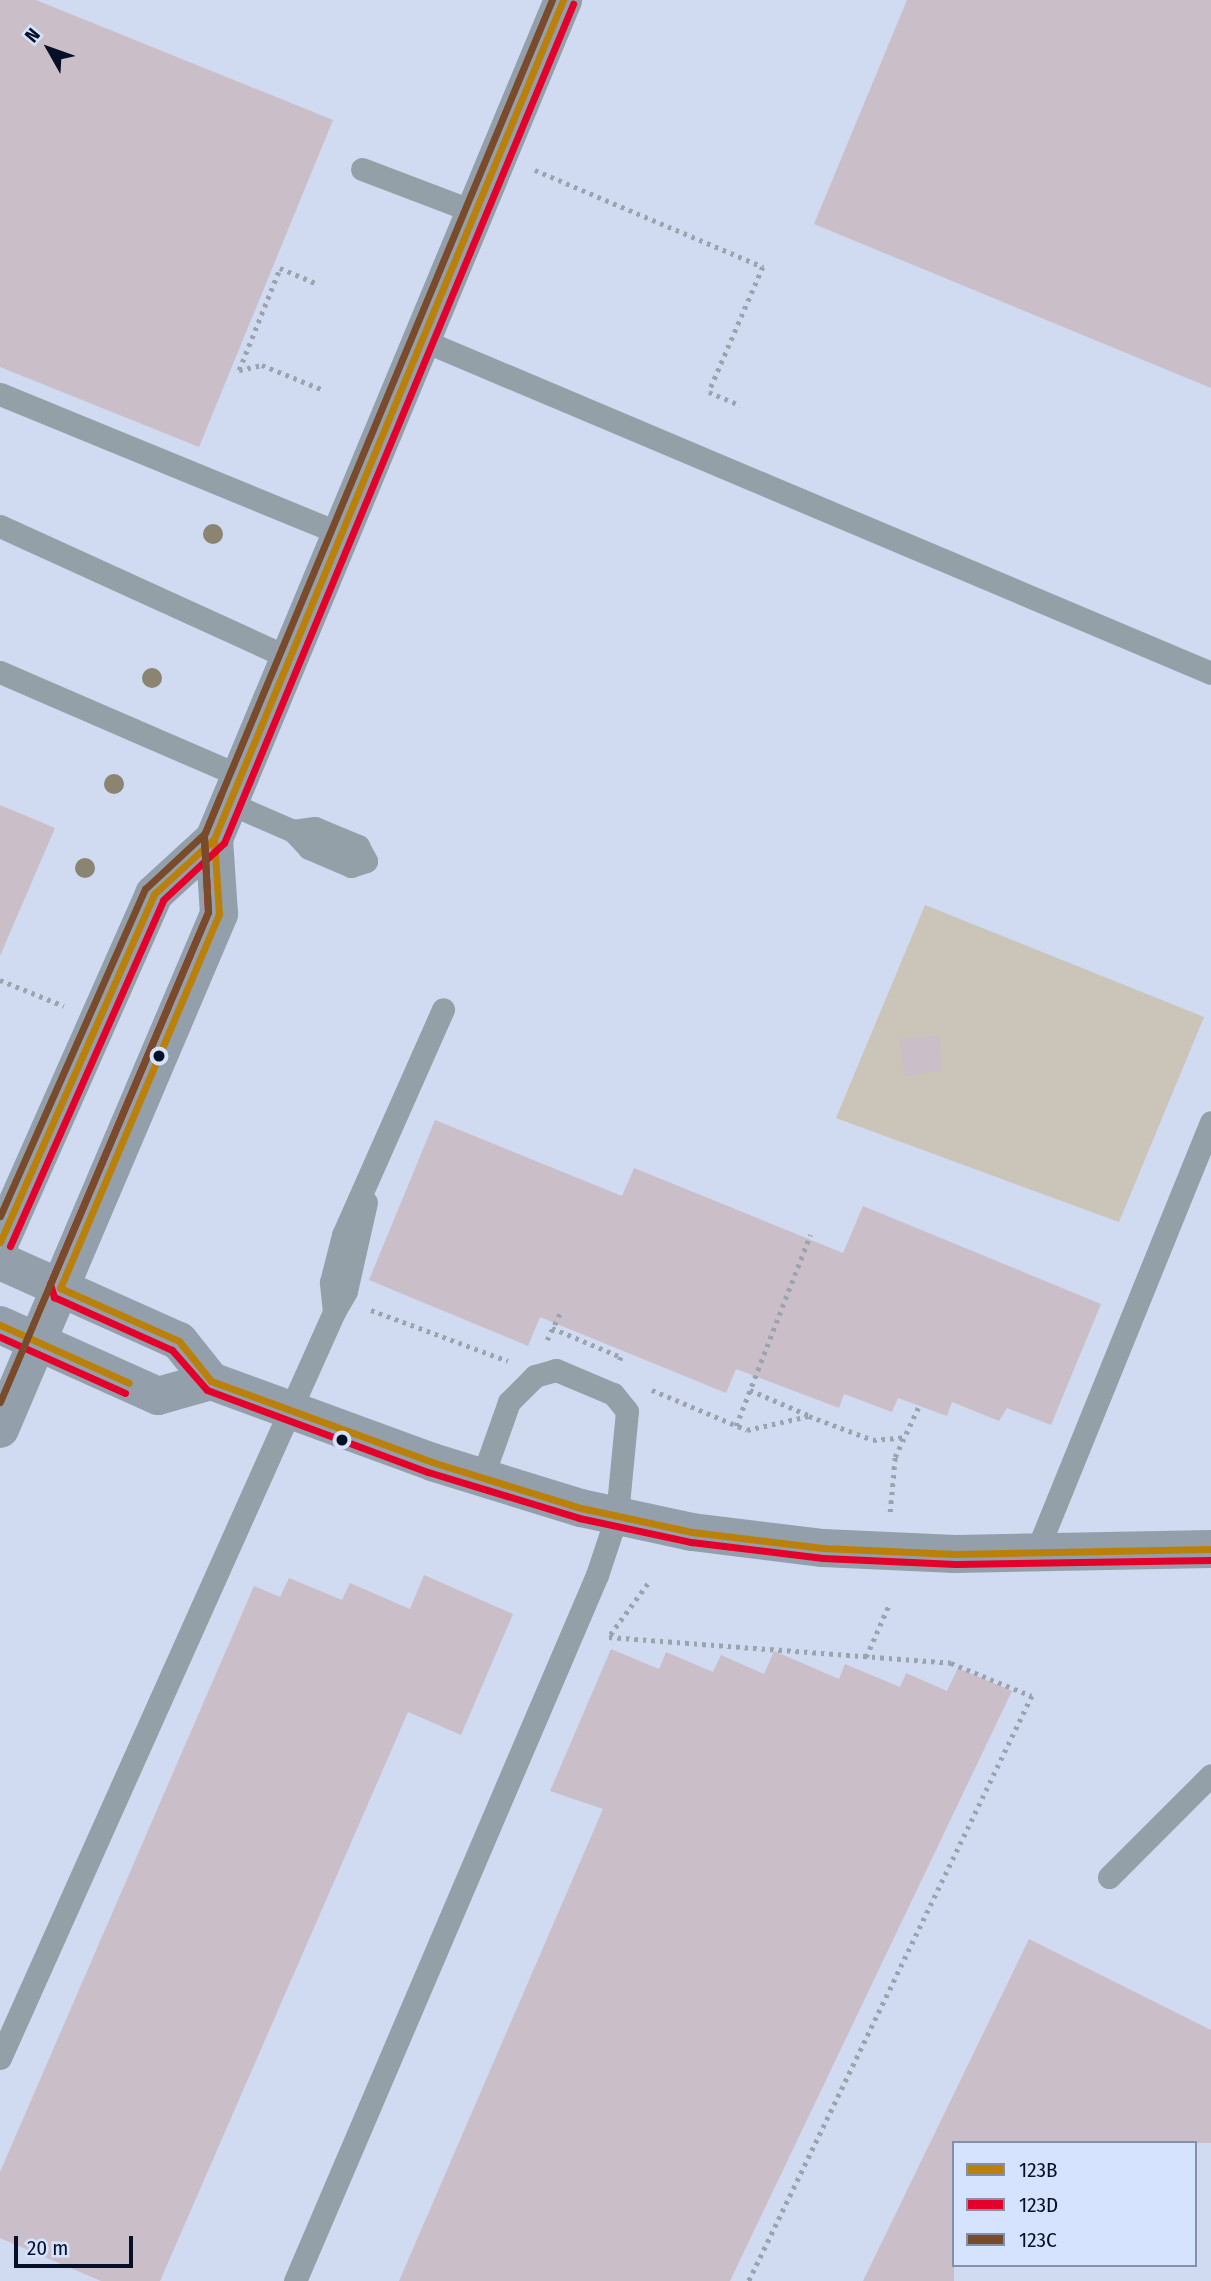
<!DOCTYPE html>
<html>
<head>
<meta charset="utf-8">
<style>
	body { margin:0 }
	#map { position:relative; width:1211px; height:2281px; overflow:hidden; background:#d0daf1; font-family:"Fira Sans Condensed",sans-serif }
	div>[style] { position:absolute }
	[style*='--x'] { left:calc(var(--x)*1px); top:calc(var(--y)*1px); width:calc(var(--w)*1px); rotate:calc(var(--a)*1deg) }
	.green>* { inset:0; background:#cac4b9 }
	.building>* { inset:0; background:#cabfc8 }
	.path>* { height:4.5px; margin-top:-2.25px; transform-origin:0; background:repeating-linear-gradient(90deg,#9aa3ae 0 3.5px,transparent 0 8.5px) }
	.service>* { height:23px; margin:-11.5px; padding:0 11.5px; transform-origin:11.5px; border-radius:11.5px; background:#94a0a7 }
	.secondary>* { height:38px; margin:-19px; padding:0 19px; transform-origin:19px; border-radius:19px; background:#939faa }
	.bus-1>* { height:7px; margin:-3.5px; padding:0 3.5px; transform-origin:3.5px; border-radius:3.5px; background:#bb800a }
	.bus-2>* { height:7px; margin:-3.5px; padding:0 3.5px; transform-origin:3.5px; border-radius:3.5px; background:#e4002b }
	.bus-3>* { height:7px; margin:-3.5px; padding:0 3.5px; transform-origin:3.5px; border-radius:3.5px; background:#7a4b2a }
	.trees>* { width:20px; height:20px; margin:-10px; border-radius:50%; background:#8a8471 }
	.dots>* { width:19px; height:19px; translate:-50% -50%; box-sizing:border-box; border:4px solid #d6e3fe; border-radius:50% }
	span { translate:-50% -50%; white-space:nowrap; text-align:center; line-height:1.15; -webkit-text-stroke:5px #d6e3fe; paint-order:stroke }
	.legend { position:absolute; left:952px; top:2141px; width:245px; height:126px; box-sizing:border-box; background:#d6e3fe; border:2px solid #848fa8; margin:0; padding:9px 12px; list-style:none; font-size:21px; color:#081028 }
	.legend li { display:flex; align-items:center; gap:14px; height:35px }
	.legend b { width:35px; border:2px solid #848fa8 }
	.north { position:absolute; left:14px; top:14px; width:70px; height:70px; -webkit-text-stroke:5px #d6e3fe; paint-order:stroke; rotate:310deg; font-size:19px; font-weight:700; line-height:28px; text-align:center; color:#081028 }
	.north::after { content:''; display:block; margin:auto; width:24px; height:32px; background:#081028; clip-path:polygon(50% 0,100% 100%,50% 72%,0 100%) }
	.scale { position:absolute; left:14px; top:2236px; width:119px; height:32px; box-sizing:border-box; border:4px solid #081028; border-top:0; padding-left:9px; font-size:21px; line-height:24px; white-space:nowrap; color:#081028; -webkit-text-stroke:5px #d6e3fe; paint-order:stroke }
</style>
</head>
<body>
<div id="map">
	<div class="green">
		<i style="clip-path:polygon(925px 905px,1204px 1017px,1119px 1222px,836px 1118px)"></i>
	</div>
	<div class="building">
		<i style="clip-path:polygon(0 0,36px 0,333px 120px,199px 447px,0 367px)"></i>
		<i style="clip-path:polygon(907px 0,1211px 0,1211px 388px,814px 224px)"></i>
		<i style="clip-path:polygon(0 805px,55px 828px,0 956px)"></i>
		<i style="clip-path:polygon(939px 1036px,942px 1071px,904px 1076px,900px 1039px)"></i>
		<i style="clip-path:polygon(435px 1120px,622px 1196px,634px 1168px,843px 1253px,863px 1206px,1101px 1304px,1051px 1425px,1007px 1408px,999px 1421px,952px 1402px,947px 1416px,898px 1398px,892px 1412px,844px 1394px,839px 1408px,736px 1369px,726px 1393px,540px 1317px,528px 1346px,369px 1280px)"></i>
		<i style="clip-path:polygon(424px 1575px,513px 1614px,461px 1735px,408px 1712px,160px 2281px,101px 2281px,0 2238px,0 2172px,254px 1586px,280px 1597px,289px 1578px,342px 1600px,350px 1583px,410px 1609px)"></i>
		<i style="clip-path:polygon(611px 1649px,659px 1669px,666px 1652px,713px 1672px,721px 1655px,764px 1674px,774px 1651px,839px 1679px,845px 1664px,900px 1687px,906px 1673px,947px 1691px,958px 1668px,1012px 1691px,730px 2281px,399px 2281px,603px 1809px,550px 1791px)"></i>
		<i style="clip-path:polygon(1029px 1939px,1211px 2030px,1211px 2143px,954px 2143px,954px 2281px,863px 2281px)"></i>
	</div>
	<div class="path">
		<i style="--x:535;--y:170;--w:248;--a:23"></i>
		<i style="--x:763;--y:267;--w:136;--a:113.4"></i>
		<i style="--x:709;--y:392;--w:34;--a:23"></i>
		<i style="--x:239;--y:370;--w:110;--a:-68.1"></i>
		<i style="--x:280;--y:268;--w:38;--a:23"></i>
		<i style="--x:239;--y:370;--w:24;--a:-12"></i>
		<i style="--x:262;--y:365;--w:67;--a:22"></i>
		<i style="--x:0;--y:980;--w:69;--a:22.1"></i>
		<i style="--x:371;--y:1310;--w:146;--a:20.4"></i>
		<i style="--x:552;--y:1328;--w:75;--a:22.8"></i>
		<i style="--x:621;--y:1357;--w:6;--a:108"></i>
		<i style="--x:547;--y:1340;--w:30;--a:-64"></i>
		<i style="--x:652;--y:1390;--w:103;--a:22.8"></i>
		<i style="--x:747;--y:1430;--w:64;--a:-12.7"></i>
		<i style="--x:809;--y:1416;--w:68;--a:20.6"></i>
		<i style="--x:873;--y:1440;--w:32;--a:-5"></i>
		<i style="--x:750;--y:1390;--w:63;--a:23.3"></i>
		<i style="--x:736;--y:1426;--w:205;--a:-68.8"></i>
		<i style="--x:890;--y:1512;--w:55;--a:-84.8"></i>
		<i style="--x:895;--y:1457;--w:56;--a:-64.8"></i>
		<i style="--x:648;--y:1584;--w:66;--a:126.3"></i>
		<i style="--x:609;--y:1637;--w:343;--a:4.3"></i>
		<i style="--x:951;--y:1663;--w:87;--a:22.2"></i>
		<i style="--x:1032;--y:1696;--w:650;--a:115.82"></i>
		<i style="--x:866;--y:1657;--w:55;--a:-66.3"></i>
	</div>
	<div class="service">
		<i style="--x:362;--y:169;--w:121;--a:20.8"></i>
		<i style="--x:422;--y:340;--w:856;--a:22.88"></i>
		<i style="--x:0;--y:394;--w:370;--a:22.3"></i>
		<i style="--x:0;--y:526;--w:318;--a:24.5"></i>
		<i style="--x:0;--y:672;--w:262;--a:23.4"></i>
		<i style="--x:229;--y:803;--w:70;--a:23.6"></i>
		<i style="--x:315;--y:828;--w:47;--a:22.7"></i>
		<i style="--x:358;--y:846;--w:17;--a:62"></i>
		<i style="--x:366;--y:861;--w:16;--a:162"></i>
		<i style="--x:351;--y:866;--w:46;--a:-156.8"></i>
		<i style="--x:309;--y:848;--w:23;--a:-133"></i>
		<i style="--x:293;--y:831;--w:22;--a:-8"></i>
		<i style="--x:334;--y:1312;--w:24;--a:-60"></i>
		<i style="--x:346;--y:1291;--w:91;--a:-77.3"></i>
		<i style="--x:1036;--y:1553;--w:465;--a:-67.9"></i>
		<i style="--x:1109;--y:1877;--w:144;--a:-45"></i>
		<i style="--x:0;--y:2058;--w:817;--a:-65.88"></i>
		<i style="--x:334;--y:1312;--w:30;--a:-96"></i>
		<i style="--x:331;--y:1282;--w:49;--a:-75.7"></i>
		<i style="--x:343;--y:1235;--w:247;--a:-66.1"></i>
		<i style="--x:295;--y:2281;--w:768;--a:-66.84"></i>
		<i style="--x:597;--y:1575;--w:63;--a:-71.6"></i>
		<i style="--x:617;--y:1515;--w:104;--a:-84.5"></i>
		<i style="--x:627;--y:1411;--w:22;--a:-129"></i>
		<i style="--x:613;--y:1394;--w:62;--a:-157.2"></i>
		<i style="--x:556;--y:1370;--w:22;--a:164"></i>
		<i style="--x:535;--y:1376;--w:37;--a:135"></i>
		<i style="--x:509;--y:1402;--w:81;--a:109.6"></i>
	</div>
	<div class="secondary">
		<i style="--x:0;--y:1242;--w:381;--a:-66.1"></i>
		<i style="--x:154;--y:894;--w:81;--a:-42.5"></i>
		<i style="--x:214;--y:839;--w:909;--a:-67.41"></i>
		<i style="--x:0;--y:1261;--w:196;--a:24.1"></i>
		<i style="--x:179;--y:1341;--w:51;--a:51.3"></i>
		<i style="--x:211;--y:1381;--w:235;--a:20.1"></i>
		<i style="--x:432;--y:1462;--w:156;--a:17.2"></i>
		<i style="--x:581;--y:1508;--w:114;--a:12.2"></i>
		<i style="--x:692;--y:1532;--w:132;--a:7"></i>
		<i style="--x:823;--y:1548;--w:132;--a:2.6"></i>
		<i style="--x:955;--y:1554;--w:256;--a:-1.1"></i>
		<i style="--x:0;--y:1325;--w:173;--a:24.2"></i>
		<i style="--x:158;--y:1396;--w:55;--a:-15.8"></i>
		<i style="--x:0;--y:1429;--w:560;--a:-66.96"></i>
		<i style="--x:219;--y:914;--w:75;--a:-93.8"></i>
	</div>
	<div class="bus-1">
		<i style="--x:214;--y:839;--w:75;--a:86.2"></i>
		<i style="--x:219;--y:914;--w:406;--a:113"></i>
		<i style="--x:60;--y:1288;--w:130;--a:24"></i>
		<i style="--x:179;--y:1341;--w:51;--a:51.3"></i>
		<i style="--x:211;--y:1381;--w:235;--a:20.1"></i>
		<i style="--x:432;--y:1462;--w:156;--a:17.2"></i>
		<i style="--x:581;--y:1508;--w:114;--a:12.2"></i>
		<i style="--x:692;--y:1532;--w:132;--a:7"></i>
		<i style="--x:823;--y:1548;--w:132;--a:2.6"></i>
		<i style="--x:955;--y:1554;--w:256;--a:-1.1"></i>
		<i style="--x:0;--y:1242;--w:381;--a:-66.1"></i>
		<i style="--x:154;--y:894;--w:81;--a:-42.5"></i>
		<i style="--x:214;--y:839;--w:909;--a:-67.41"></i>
		<i style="--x:0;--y:1325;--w:141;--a:24.2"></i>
	</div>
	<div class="bus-2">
		<i style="--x:204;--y:840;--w:72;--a:86.8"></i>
		<i style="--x:208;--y:912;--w:404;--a:113"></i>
		<i style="--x:50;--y:1284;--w:14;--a:73"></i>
		<i style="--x:54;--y:1297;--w:129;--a:24.2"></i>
		<i style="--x:172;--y:1350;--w:53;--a:48.8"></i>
		<i style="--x:207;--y:1390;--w:236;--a:20.4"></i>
		<i style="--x:428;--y:1472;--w:158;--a:16.9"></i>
		<i style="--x:579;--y:1518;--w:115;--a:12.1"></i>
		<i style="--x:691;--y:1542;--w:133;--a:6.9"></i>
		<i style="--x:823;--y:1558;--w:132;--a:2.6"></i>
		<i style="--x:955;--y:1564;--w:256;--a:-0.9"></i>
		<i style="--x:10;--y:1246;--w:378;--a:-66.1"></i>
		<i style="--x:163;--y:900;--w:83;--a:-43.1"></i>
		<i style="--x:224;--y:843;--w:909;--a:-67.41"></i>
		<i style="--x:0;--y:1337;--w:137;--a:24.1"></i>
	</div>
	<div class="bus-3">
		<i style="--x:0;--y:1216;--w:358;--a:-66.1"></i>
		<i style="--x:145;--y:889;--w:82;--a:-43"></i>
		<i style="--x:205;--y:833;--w:42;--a:-67.7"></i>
		<i style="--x:0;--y:1402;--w:532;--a:-67"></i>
		<i style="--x:208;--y:912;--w:77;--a:-93"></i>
		<i style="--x:204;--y:835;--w:905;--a:-67.38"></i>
	</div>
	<div class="trees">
		<i style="left:213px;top:534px"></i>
		<i style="left:152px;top:678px"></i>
		<i style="left:114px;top:784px"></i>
		<i style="left:85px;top:868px"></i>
	</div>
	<div class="dots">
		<i style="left:159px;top:1056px;background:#081028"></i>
		<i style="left:342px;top:1440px;background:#081028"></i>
	</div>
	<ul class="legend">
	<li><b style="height:9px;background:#bb800a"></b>123B</li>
	<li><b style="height:9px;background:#e4002b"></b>123D</li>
	<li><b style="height:9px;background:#7a4b2a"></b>123C</li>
	</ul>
	<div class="north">N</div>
	<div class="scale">20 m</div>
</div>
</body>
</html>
